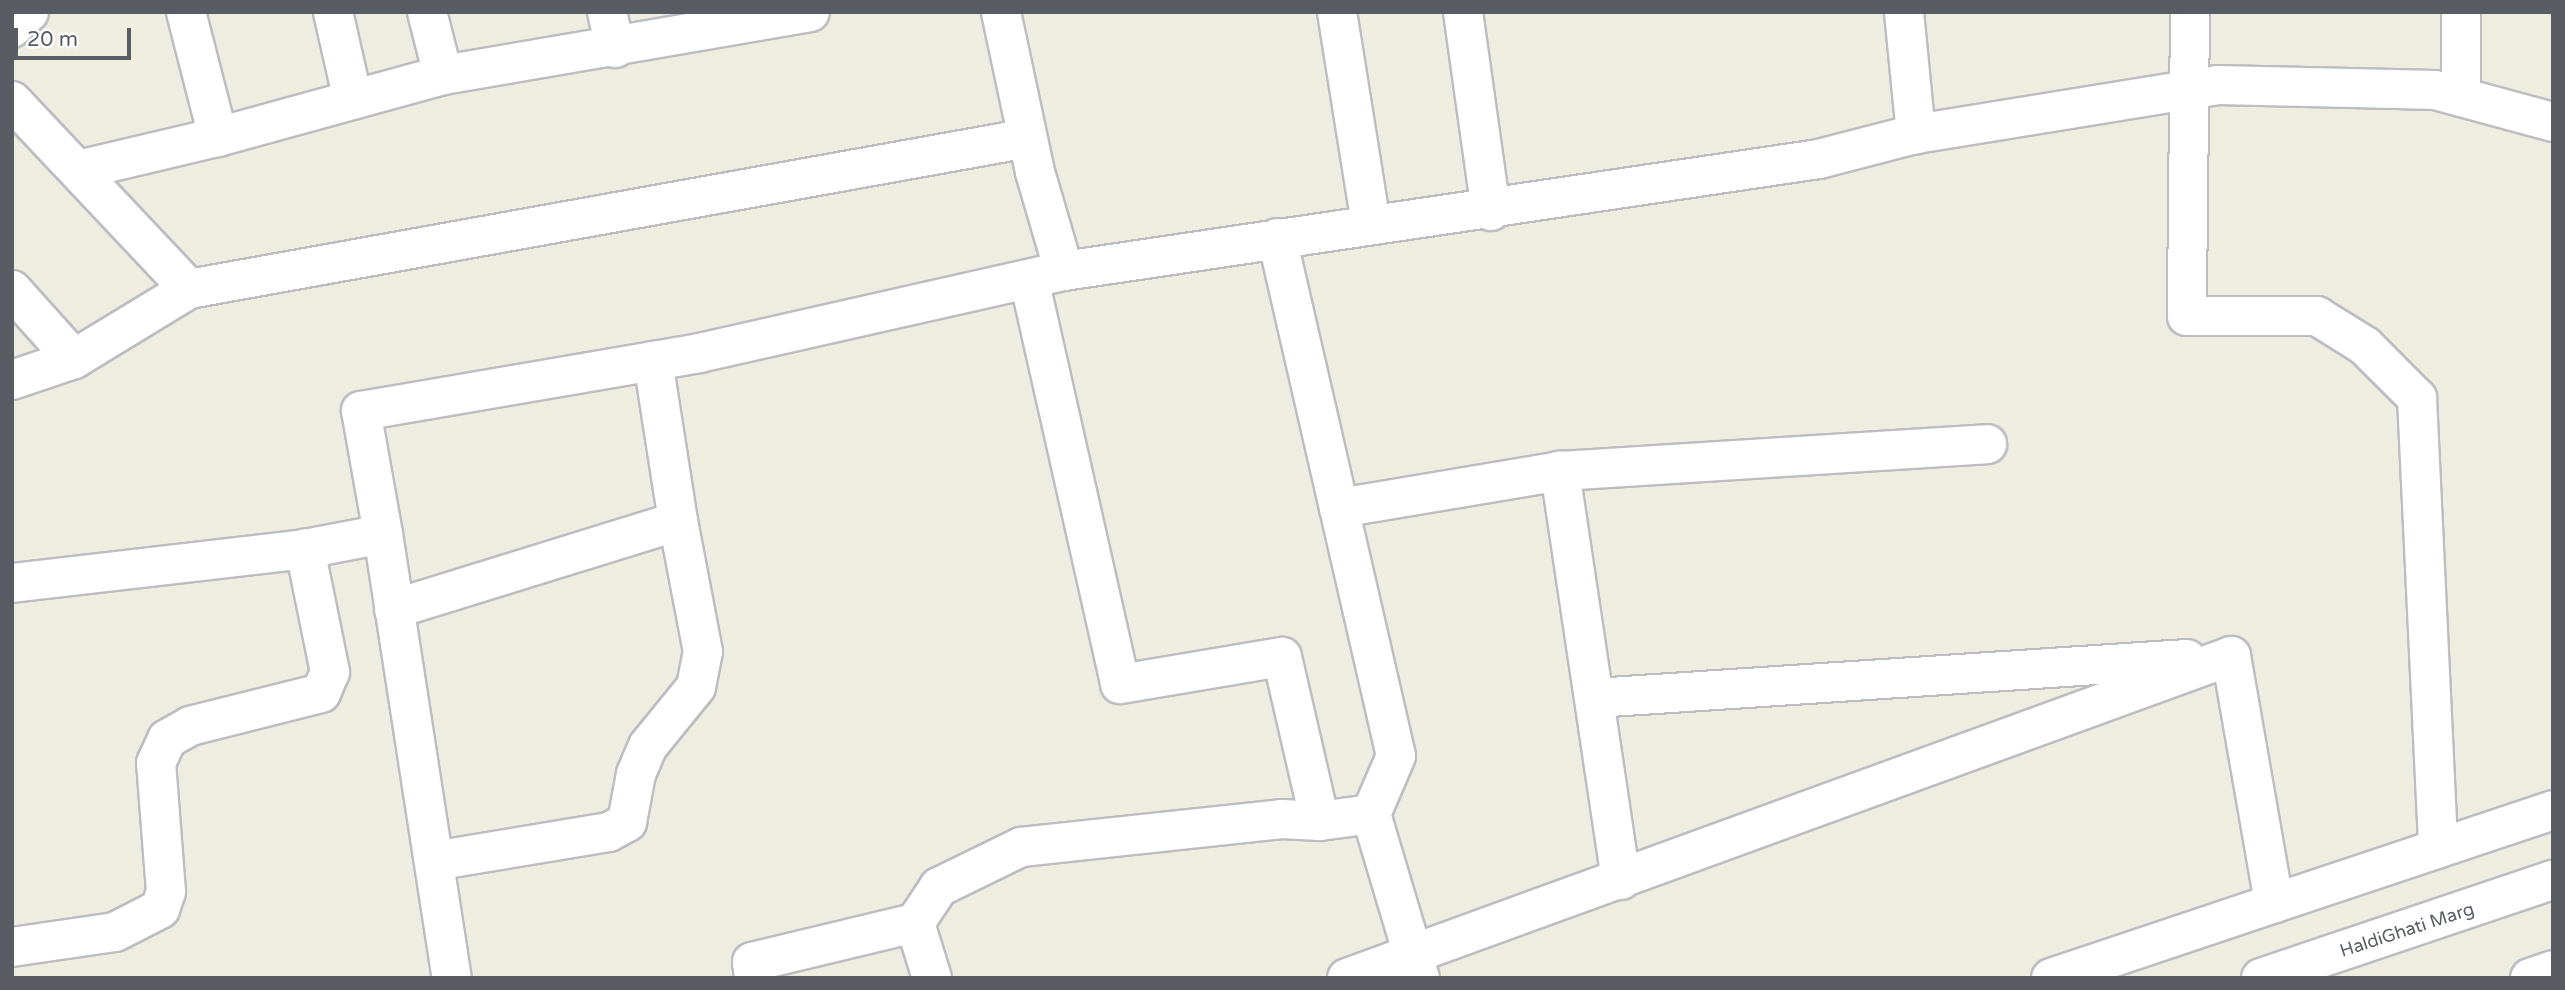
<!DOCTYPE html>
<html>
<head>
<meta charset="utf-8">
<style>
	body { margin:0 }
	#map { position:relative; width:2565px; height:990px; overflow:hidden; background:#eeede0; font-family:"Varela Round",sans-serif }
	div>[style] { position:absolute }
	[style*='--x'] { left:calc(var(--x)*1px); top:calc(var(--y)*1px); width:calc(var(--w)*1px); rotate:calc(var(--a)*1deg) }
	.roads { filter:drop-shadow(2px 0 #bbbdc3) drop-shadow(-2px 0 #bbbdc3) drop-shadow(0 2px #bbbdc3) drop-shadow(0 -2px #bbbdc3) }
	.minor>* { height:38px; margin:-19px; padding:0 19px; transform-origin:19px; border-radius:19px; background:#fff }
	span { translate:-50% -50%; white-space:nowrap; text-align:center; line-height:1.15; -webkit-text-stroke:5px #fff; paint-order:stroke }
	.street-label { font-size:18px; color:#595c63 }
	.frame { position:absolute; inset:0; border:14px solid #595c63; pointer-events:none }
	.scale { position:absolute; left:14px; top:28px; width:117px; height:32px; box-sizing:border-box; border:4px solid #595c63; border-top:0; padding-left:9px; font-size:21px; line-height:24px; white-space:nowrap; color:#595c63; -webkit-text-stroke:5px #fff; paint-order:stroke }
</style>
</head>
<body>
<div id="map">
	<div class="roads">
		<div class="minor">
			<i style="--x:186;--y:12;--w:129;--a:75.6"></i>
			<i style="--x:333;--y:12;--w:90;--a:77.2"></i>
			<i style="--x:427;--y:12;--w:65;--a:75.7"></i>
			<i style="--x:607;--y:12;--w:37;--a:77"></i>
			<i style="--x:1001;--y:12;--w:164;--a:78"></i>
			<i style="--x:1035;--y:172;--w:103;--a:73.7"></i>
			<i style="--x:1337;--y:12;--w:215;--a:80.9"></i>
			<i style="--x:1463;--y:12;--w:201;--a:82"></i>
			<i style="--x:1904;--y:12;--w:123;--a:84.4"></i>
			<i style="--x:2190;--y:12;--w:304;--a:90.6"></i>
			<i style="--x:2187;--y:316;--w:130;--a:0"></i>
			<i style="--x:2317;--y:316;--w:57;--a:32"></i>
			<i style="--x:2365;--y:346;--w:74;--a:45"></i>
			<i style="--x:2417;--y:398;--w:451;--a:87.3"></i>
			<i style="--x:2461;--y:12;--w:85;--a:90"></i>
			<i style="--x:12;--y:28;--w:23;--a:-43"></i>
			<i style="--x:12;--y:101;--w:258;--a:46.7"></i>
			<i style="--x:78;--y:170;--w:144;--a:-13.3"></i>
			<i style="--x:218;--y:137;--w:233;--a:-15.4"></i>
			<i style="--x:443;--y:75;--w:372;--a:-9.7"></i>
			<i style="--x:1277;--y:238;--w:531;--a:77.06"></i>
			<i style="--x:1396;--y:756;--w:63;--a:113.3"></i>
			<i style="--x:1029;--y:279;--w:415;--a:77.3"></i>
			<i style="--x:1120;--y:684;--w:164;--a:-9.5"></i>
			<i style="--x:1282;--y:657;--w:168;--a:77"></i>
			<i style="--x:12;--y:290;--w:93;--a:48.1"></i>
			<i style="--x:12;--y:380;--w:65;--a:-18.7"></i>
			<i style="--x:74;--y:359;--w:135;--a:-31.3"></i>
			<i style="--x:189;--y:289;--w:852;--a:-10.2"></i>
			<i style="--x:1339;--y:508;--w:224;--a:-9.5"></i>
			<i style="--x:383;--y:534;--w:449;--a:81.2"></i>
			<i style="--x:12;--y:583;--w:295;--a:-6.6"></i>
			<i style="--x:305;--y:549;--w:79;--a:-10.9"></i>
			<i style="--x:383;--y:534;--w:125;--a:-100.1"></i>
			<i style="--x:361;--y:411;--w:343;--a:-9.7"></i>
			<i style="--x:699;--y:353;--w:374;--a:-12.7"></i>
			<i style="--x:1064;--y:271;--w:763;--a:-8.44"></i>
			<i style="--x:1819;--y:159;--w:100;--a:-14.5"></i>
			<i style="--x:1916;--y:134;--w:305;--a:-9.2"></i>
			<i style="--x:2217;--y:85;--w:218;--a:1.3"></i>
			<i style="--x:2435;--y:90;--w:122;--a:15.2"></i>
			<i style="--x:394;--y:609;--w:297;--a:-17.2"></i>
			<i style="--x:678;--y:521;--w:162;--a:-98.9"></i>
			<i style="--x:2231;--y:656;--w:251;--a:80.1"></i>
			<i style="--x:1595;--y:698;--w:593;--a:-3.77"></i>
			<i style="--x:434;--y:861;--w:177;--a:-9.4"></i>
			<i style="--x:609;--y:832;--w:21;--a:-29"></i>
			<i style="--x:627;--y:822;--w:49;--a:-79.4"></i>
			<i style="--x:636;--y:774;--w:30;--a:-67"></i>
			<i style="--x:648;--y:746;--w:76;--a:-50.9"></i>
			<i style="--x:696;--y:687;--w:36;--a:-79"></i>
			<i style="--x:703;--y:652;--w:133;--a:-100.8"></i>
			<i style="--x:1621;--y:880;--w:414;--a:-98.5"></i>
			<i style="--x:1560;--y:471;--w:428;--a:-3.6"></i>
			<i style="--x:12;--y:947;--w:104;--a:-8.3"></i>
			<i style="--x:115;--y:932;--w:51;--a:-27.1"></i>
			<i style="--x:160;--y:909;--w:18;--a:-71"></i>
			<i style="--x:166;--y:892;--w:129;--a:-94.4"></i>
			<i style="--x:156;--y:763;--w:26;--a:-65"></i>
			<i style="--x:167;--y:739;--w:26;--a:-29"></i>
			<i style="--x:190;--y:726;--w:135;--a:-14.1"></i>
			<i style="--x:321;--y:693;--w:23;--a:-67"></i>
			<i style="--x:330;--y:672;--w:126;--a:-101.5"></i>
			<i style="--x:754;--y:978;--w:16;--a:-97"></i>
			<i style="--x:752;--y:962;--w:168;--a:-13.5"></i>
			<i style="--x:932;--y:978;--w:58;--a:-107.2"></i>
			<i style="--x:915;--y:923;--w:43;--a:-56.3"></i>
			<i style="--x:939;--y:887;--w:91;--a:-26"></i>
			<i style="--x:1021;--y:847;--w:262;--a:-6.1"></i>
			<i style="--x:1281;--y:819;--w:39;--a:3"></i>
			<i style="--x:1320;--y:821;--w:51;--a:-7.8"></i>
			<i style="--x:1371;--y:814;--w:171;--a:73.4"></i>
			<i style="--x:1347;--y:978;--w:941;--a:-20.01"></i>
			<i style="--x:2051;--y:978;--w:529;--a:-18.5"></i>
			<i style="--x:2261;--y:978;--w:308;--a:-18.6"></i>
			<i style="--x:2530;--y:978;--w:24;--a:-19"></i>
		</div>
	</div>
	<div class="street-label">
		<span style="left:2407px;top:930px;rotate:-18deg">HaldiGhati Marg</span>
	</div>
	<div class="frame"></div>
	<div class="scale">20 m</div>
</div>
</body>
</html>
